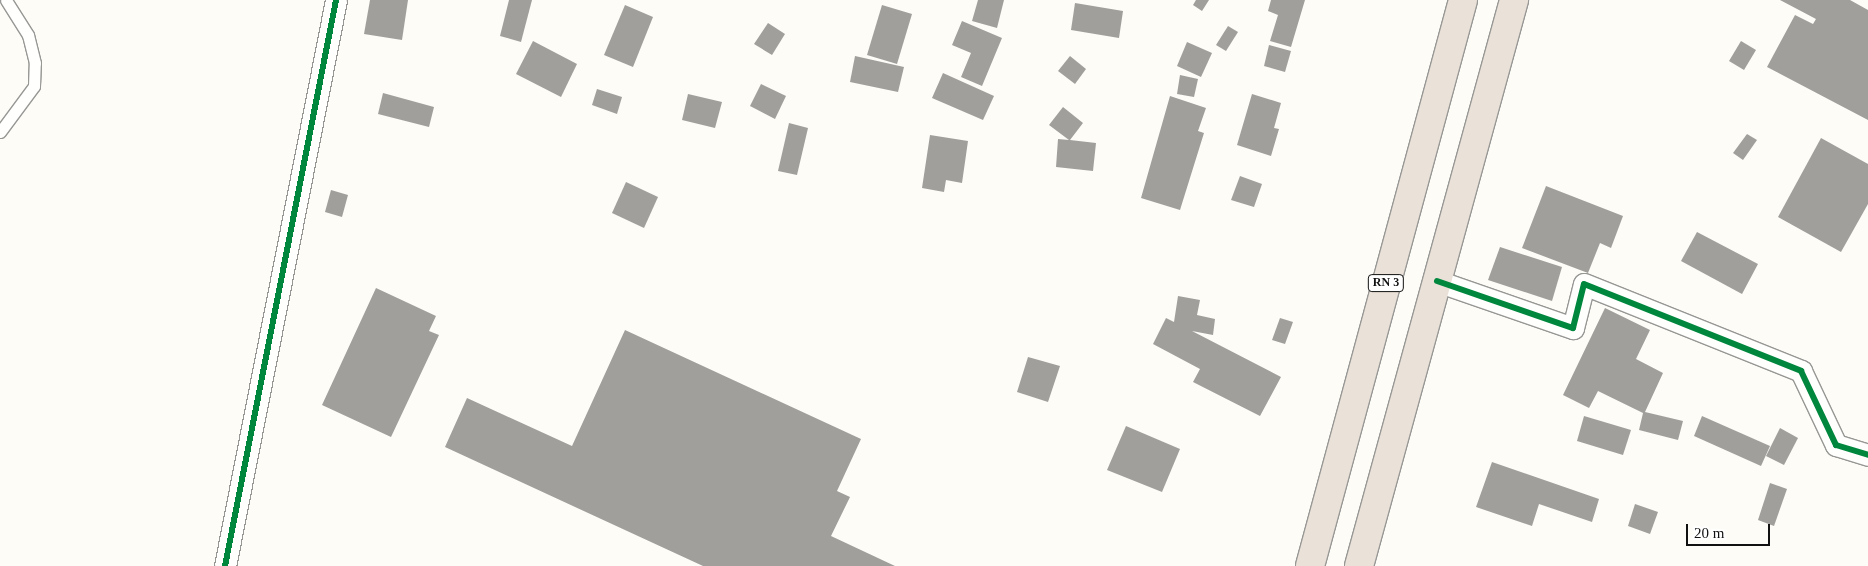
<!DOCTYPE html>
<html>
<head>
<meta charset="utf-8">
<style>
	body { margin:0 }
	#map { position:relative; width:1868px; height:566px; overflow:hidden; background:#fdfcf7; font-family:Georgia,serif }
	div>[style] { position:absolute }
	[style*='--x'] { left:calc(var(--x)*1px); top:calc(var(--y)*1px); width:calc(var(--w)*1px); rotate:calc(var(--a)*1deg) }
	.building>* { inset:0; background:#a19f9c }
	.roads { filter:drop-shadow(1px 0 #979795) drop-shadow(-1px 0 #979795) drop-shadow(0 1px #979795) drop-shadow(0 -1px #979795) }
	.lane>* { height:11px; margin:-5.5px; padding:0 5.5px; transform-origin:5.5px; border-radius:5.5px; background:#fffffe }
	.street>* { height:21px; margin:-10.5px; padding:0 10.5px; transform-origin:10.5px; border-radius:10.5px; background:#fffffe }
	.highway>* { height:28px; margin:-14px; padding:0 14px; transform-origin:14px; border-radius:14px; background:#eae1d8 }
	.cycleway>* { height:6px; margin:-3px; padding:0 3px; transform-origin:3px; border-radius:3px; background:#00873e }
	span { translate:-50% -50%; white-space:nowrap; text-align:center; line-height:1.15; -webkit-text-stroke:5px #fff; paint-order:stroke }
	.shield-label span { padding:1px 4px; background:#fff; border:1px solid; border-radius:4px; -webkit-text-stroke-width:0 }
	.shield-label { font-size:12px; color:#111; font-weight:700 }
	.scale { position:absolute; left:1686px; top:524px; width:84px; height:22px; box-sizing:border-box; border:2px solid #111; border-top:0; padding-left:6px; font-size:15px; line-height:18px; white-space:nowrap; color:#111; -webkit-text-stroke:4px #fff; paint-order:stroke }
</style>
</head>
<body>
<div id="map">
	<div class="building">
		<i style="clip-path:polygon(370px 0,408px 0,402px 40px,364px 34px)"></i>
		<i style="clip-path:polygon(509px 0,532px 0,521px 42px,500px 36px)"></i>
		<i style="clip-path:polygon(978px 0,1004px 0,997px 28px,972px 21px)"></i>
		<i style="clip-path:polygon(1196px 0,1209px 0,1202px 11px,1193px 5px)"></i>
		<i style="clip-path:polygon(1271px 0,1305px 0,1291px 47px,1270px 41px,1278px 15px,1268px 11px)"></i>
		<i style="clip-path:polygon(1780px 0,1850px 0,1868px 10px,1868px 120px,1767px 67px,1795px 15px,1813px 24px,1816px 19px)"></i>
		<i style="clip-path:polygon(1075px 3px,1123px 11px,1119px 38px,1071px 30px)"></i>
		<i style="clip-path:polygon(625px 5px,653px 17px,633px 67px,604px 55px)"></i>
		<i style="clip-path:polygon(882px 5px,912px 14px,897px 64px,867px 55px)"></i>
		<i style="clip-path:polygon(962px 21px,1002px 38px,982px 86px,961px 77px,971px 53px,952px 45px)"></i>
		<i style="clip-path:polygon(768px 23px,785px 34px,772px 55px,754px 44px)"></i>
		<i style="clip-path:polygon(1228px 26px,1238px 32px,1226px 51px,1216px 45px)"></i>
		<i style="clip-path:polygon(533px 41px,577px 64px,561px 97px,516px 74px)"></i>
		<i style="clip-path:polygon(1741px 41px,1756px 50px,1744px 70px,1729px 61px)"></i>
		<i style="clip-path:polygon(1187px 42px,1212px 53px,1201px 77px,1177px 66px)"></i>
		<i style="clip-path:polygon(1269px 45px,1291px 51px,1285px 72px,1264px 66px)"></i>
		<i style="clip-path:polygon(855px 56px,904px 67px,898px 92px,850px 82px)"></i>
		<i style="clip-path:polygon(1070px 56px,1086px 69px,1075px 84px,1058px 71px)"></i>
		<i style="clip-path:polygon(943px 73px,994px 96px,983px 120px,932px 98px)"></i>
		<i style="clip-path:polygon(1180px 75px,1198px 79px,1194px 97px,1177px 94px)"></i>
		<i style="clip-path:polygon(761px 84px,786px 96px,775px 119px,750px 106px)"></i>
		<i style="clip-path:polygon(597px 89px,622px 97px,617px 114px,592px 105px)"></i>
		<i style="clip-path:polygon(383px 93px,434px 107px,429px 127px,378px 114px)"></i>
		<i style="clip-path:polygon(688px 94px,722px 102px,715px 128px,682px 120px)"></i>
		<i style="clip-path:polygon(1252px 94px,1281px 103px,1274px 128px,1279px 129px,1271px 156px,1237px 145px)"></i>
		<i style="clip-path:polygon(1170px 96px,1206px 108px,1198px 131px,1204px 133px,1180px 210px,1141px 198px)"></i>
		<i style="clip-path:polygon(1063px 107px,1083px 123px,1070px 140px,1096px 143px,1093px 171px,1056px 167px,1058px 139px,1069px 140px,1049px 125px)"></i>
		<i style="clip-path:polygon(789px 123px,808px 128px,797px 175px,778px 171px)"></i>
		<i style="clip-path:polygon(1747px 134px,1757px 140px,1743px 160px,1733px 153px)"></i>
		<i style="clip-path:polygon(930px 135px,968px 141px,962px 183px,946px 180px,944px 192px,922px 188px)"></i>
		<i style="clip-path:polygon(1821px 138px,1868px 164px,1868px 204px,1841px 252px,1778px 217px)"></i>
		<i style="clip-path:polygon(1240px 176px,1262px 184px,1254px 207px,1231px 200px)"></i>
		<i style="clip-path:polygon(626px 182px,658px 197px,644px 228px,612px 213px)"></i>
		<i style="clip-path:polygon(1546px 186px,1623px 216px,1611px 248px,1600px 243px,1588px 273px,1522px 248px)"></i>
		<i style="clip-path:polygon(331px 190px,348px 195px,342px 217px,325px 212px)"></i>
		<i style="clip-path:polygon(1697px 232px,1758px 264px,1742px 294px,1681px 261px)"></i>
		<i style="clip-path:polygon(1500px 247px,1562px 267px,1552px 301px,1488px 280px)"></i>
		<i style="clip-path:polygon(376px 288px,436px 316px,429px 331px,439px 335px,391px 437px,322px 405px)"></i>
		<i style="clip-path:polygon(1178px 296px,1200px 300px,1197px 315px,1215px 319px,1213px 335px,1192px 331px,1281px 377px,1260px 416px,1193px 382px,1200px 369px,1153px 344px,1166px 318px,1174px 322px)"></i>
		<i style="clip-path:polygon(1605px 308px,1650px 330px,1636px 359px,1663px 373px,1645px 412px,1683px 421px,1678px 440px,1639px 430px,1643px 413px,1598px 391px,1589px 408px,1563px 395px)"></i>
		<i style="clip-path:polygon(1280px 318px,1293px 322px,1285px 344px,1272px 340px)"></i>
		<i style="clip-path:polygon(625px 330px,861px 439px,837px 491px,850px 497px,831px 536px,895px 566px,703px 566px,445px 447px,467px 398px,572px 446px)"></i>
		<i style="clip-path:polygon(1028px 357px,1060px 366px,1048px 402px,1017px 392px)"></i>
		<i style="clip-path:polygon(1584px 416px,1631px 430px,1623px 455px,1577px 441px)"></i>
		<i style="clip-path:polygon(1702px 416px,1770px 446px,1761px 466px,1694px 436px)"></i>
		<i style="clip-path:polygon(1126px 426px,1180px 449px,1162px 492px,1107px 470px)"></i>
		<i style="clip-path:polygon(1780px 428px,1798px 438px,1784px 465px,1766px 456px)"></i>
		<i style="clip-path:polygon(1492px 462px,1599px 499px,1592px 522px,1539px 504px,1532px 526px,1476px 507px)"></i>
		<i style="clip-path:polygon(1770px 483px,1787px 489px,1774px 526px,1758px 520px)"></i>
		<i style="clip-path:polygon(1635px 504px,1658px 512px,1650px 534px,1628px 526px)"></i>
	</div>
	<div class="roads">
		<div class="lane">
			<i style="--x:0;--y:132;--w:57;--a:-53.5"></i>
			<i style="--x:34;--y:86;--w:23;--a:-88"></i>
			<i style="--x:35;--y:63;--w:29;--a:-104"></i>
			<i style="--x:28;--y:35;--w:41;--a:-122.2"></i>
		</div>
		<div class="street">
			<i style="--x:1437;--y:281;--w:144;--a:19.1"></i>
			<i style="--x:1573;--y:328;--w:45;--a:-76"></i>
			<i style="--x:1584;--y:284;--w:234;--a:21.8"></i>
			<i style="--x:1801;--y:371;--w:82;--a:64.7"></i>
			<i style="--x:1836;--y:445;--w:34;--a:17"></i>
			<i style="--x:225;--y:566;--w:577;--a:-78.9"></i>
		</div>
		<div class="highway">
			<i style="--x:1310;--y:566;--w:586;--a:-74.87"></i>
			<i style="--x:1359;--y:566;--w:587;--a:-74.68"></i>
		</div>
	</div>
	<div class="cycleway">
		<i style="--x:1437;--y:281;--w:144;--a:19.1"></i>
		<i style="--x:1573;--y:328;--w:45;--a:-76"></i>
		<i style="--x:1584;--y:284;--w:234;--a:21.8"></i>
		<i style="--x:1801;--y:371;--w:82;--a:64.7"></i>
		<i style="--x:1836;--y:445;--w:34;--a:17"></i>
		<i style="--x:225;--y:566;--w:577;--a:-78.9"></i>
	</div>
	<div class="shield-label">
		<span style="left:1386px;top:283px">RN 3</span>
	</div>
	<div class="scale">20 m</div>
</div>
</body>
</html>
